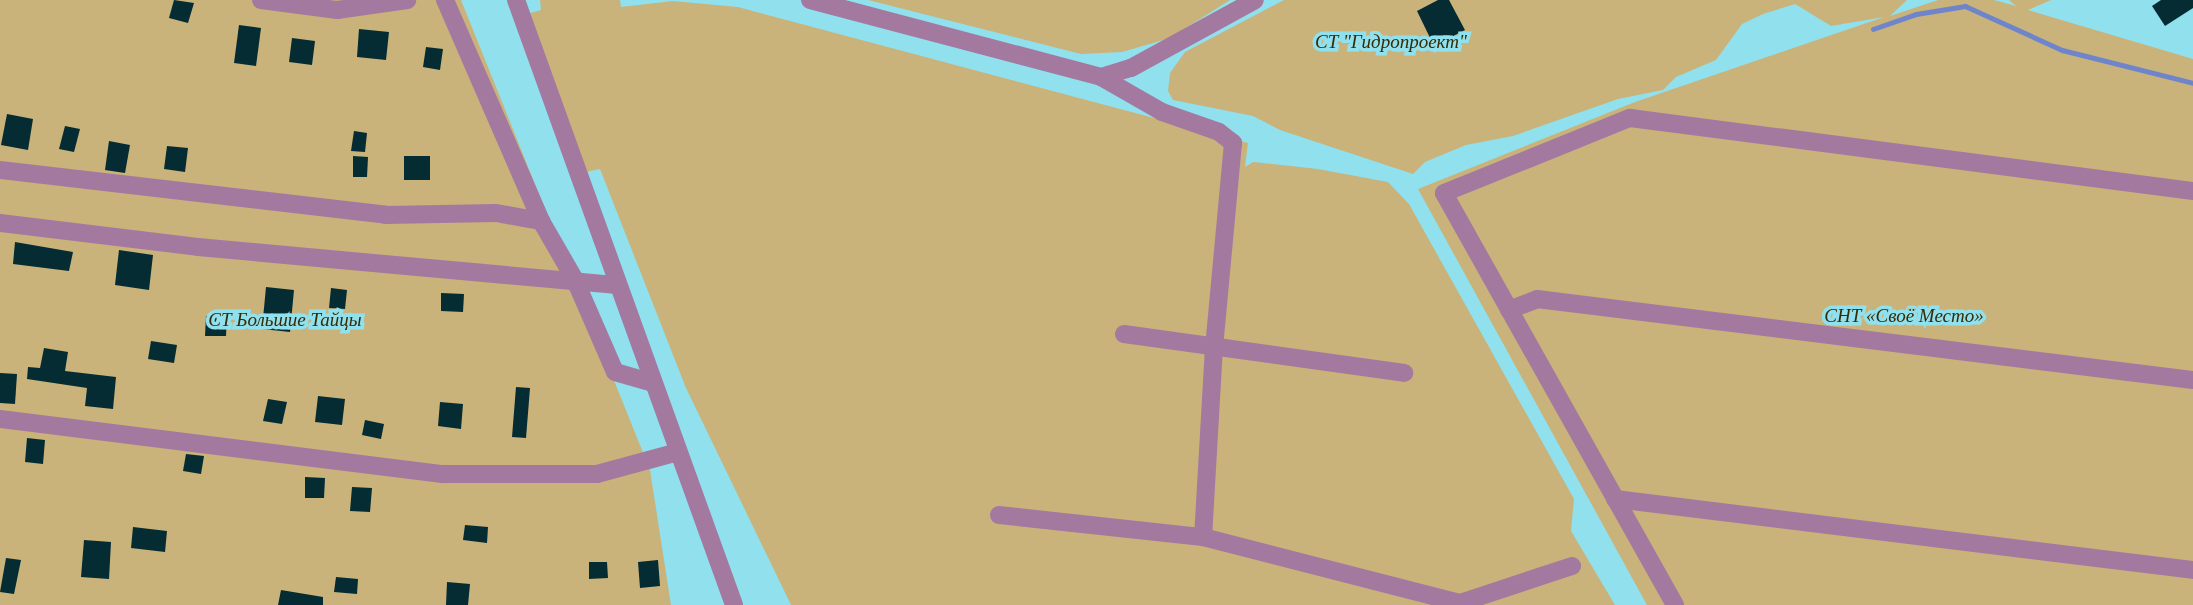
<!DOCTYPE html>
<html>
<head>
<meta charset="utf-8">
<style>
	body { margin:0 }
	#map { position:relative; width:2193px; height:605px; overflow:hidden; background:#90e0ee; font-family:Georgia,serif }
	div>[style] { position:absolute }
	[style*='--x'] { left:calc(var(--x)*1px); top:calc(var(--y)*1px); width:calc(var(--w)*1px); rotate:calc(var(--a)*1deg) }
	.green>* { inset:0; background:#c9b37a }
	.stream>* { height:5px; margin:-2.5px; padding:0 2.5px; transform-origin:2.5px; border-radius:2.5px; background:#6f85cb }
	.building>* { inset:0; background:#042c32 }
	.minor>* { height:18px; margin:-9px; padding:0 9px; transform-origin:9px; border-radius:9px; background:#a479a0 }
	span { translate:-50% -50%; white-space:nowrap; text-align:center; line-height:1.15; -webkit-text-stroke:7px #90e0ee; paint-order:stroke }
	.park-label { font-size:19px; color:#372b04; font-style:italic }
</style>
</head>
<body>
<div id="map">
	<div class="green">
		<i style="clip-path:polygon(0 0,461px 0,650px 470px,671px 605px,0 605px)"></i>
		<i style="clip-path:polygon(540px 0,620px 0,621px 7px,673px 1px,738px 7px,1248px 143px,1245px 167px,1253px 162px,1318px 169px,1388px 182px,1409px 204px,1574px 499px,1571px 531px,1615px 605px,791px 605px,686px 388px,600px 169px,586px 172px,524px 15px,541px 10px)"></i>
		<i style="clip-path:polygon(868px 0,1230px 0,1170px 38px,1122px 52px,1081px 54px)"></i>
		<i style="clip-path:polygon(1284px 0,1907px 0,1890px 16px,1938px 0,1994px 0,2016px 6px,2009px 0,2051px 0,2028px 10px,2193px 59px,2193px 605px,1647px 605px,1418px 189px,1635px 102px,1884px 17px,1831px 26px,1795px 4px,1763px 14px,1742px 24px,1716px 60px,1676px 77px,1663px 90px,1618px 99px,1513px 136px,1466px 145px,1425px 162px,1413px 174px,1280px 130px,1253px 116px,1173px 100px,1168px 91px,1170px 73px,1185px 52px)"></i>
	</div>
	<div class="stream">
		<i style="--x:1873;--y:29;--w:46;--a:-19.2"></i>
		<i style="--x:1916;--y:14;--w:50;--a:-9.3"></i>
		<i style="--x:1965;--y:6;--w:107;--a:24.4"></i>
		<i style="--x:2062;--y:50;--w:135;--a:14.1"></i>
	</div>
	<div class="building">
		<i style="clip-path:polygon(174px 0,194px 3px,188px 23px,169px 18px)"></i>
		<i style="clip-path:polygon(1438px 0,1449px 0,1465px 30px,1434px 46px,1417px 11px)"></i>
		<i style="clip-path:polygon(2161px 0,2193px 0,2193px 8px,2165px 26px,2152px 6px)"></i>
		<i style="clip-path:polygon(239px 25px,261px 28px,256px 66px,234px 63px)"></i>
		<i style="clip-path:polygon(359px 29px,389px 32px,386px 60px,357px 57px)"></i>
		<i style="clip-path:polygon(292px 38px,315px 41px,312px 65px,289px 62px)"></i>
		<i style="clip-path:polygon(426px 47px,443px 49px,440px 70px,423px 67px)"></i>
		<i style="clip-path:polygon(7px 114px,33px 119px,28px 150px,1px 145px)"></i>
		<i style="clip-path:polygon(65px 126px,80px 129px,74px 152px,59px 149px)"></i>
		<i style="clip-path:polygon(354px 131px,367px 133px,365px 152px,351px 151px)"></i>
		<i style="clip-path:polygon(109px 141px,130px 145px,125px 173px,105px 170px)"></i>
		<i style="clip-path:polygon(167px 146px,188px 148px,185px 172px,164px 169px)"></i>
		<i style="clip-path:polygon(353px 156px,368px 157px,367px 177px,353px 177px)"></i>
		<i style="clip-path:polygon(404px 156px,430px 156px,430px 180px,404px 180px)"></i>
		<i style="clip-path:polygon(15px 242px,73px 252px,69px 271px,13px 264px)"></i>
		<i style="clip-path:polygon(119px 250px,153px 255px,149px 290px,115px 285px)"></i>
		<i style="clip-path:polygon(266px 287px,294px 290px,290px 332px,262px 329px)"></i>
		<i style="clip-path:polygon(331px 288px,347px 290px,345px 309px,329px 308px)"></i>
		<i style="clip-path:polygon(441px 293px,464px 294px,463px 312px,441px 311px)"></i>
		<i style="clip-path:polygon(206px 316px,227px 316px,226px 336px,205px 336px)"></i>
		<i style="clip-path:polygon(151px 341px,177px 345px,174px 363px,148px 359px)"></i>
		<i style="clip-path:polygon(44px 348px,68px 352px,65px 371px,116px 377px,113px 409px,85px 406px,87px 388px,27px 379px,28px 367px,40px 368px)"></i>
		<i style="clip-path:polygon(0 373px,17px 374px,15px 404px,0 403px)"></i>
		<i style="clip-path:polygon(516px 387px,530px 388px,526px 438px,512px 437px)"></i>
		<i style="clip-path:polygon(318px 396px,345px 399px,342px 425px,315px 422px)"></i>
		<i style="clip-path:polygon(268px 399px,287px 402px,282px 424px,263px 421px)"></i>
		<i style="clip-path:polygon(440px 402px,463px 404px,461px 429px,438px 426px)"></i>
		<i style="clip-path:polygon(365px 420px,384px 424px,381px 439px,362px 435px)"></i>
		<i style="clip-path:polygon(27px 438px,45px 440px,43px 464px,25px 462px)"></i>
		<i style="clip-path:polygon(186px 454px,204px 456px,201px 474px,183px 471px)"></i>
		<i style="clip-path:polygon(305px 477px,325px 478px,324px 498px,305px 498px)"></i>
		<i style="clip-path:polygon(352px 487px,372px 488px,370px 512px,350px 511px)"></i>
		<i style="clip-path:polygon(465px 525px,488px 527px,487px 543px,463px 540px)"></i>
		<i style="clip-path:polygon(133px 527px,167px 531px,165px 552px,131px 548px)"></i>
		<i style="clip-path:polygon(84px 540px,111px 542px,109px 579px,81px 577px)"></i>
		<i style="clip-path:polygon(6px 558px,21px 560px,14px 594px,0 592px)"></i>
		<i style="clip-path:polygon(658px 560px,660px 586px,640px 588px,638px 562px)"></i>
		<i style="clip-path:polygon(589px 562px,607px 562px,608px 578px,589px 579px)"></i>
		<i style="clip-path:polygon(336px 577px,358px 579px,357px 594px,334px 592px)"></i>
		<i style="clip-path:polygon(447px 582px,470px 584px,468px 605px,446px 605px)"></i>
		<i style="clip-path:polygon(281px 590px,323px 597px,323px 605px,278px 605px)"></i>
	</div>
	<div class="minor">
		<i style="--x:261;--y:0;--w:77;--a:7.5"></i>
		<i style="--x:337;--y:10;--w:71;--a:-8.1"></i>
		<i style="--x:445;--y:0;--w:241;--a:66.5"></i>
		<i style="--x:541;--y:221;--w:68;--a:60"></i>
		<i style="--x:575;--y:280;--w:100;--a:66.5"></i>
		<i style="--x:615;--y:372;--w:40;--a:16"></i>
		<i style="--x:516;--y:0;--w:643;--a:70.18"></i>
		<i style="--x:810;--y:0;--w:301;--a:14.8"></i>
		<i style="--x:1101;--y:77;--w:31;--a:-17"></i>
		<i style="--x:1131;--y:68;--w:141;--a:-28.7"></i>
		<i style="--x:1101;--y:77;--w:70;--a:29.8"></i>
		<i style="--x:1162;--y:112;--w:60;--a:19.3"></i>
		<i style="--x:1219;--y:132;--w:18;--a:38"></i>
		<i style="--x:1233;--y:143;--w:205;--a:95.3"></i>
		<i style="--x:1214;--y:347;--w:190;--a:93.3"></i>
		<i style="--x:1203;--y:537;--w:265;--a:14.4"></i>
		<i style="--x:1460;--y:603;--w:118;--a:-18.3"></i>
		<i style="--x:0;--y:170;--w:389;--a:6.6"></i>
		<i style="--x:386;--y:215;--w:110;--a:-1"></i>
		<i style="--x:496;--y:213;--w:46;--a:10.1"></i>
		<i style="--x:0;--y:223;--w:199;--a:6.9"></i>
		<i style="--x:198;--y:247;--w:421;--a:5.2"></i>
		<i style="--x:1509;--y:310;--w:30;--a:-21"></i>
		<i style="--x:1537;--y:299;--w:661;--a:7.04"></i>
		<i style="--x:1124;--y:334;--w:283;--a:7.9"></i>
		<i style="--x:0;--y:419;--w:446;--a:7.1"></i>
		<i style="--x:443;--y:474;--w:154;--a:0"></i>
		<i style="--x:597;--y:474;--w:84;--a:-15.2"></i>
		<i style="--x:1615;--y:499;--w:582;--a:7"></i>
		<i style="--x:999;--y:515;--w:205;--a:6.2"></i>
		<i style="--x:1675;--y:605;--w:472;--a:-119.3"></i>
		<i style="--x:1444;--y:193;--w:201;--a:-22"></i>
		<i style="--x:1630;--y:118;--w:568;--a:7.39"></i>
	</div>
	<div class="park-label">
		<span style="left:1391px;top:42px">СТ "Гидропроект"</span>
		<span style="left:1904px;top:316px">СНТ «Своё Место»</span>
		<span style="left:285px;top:320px">СТ Большие Тайцы</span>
	</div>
</div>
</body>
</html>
